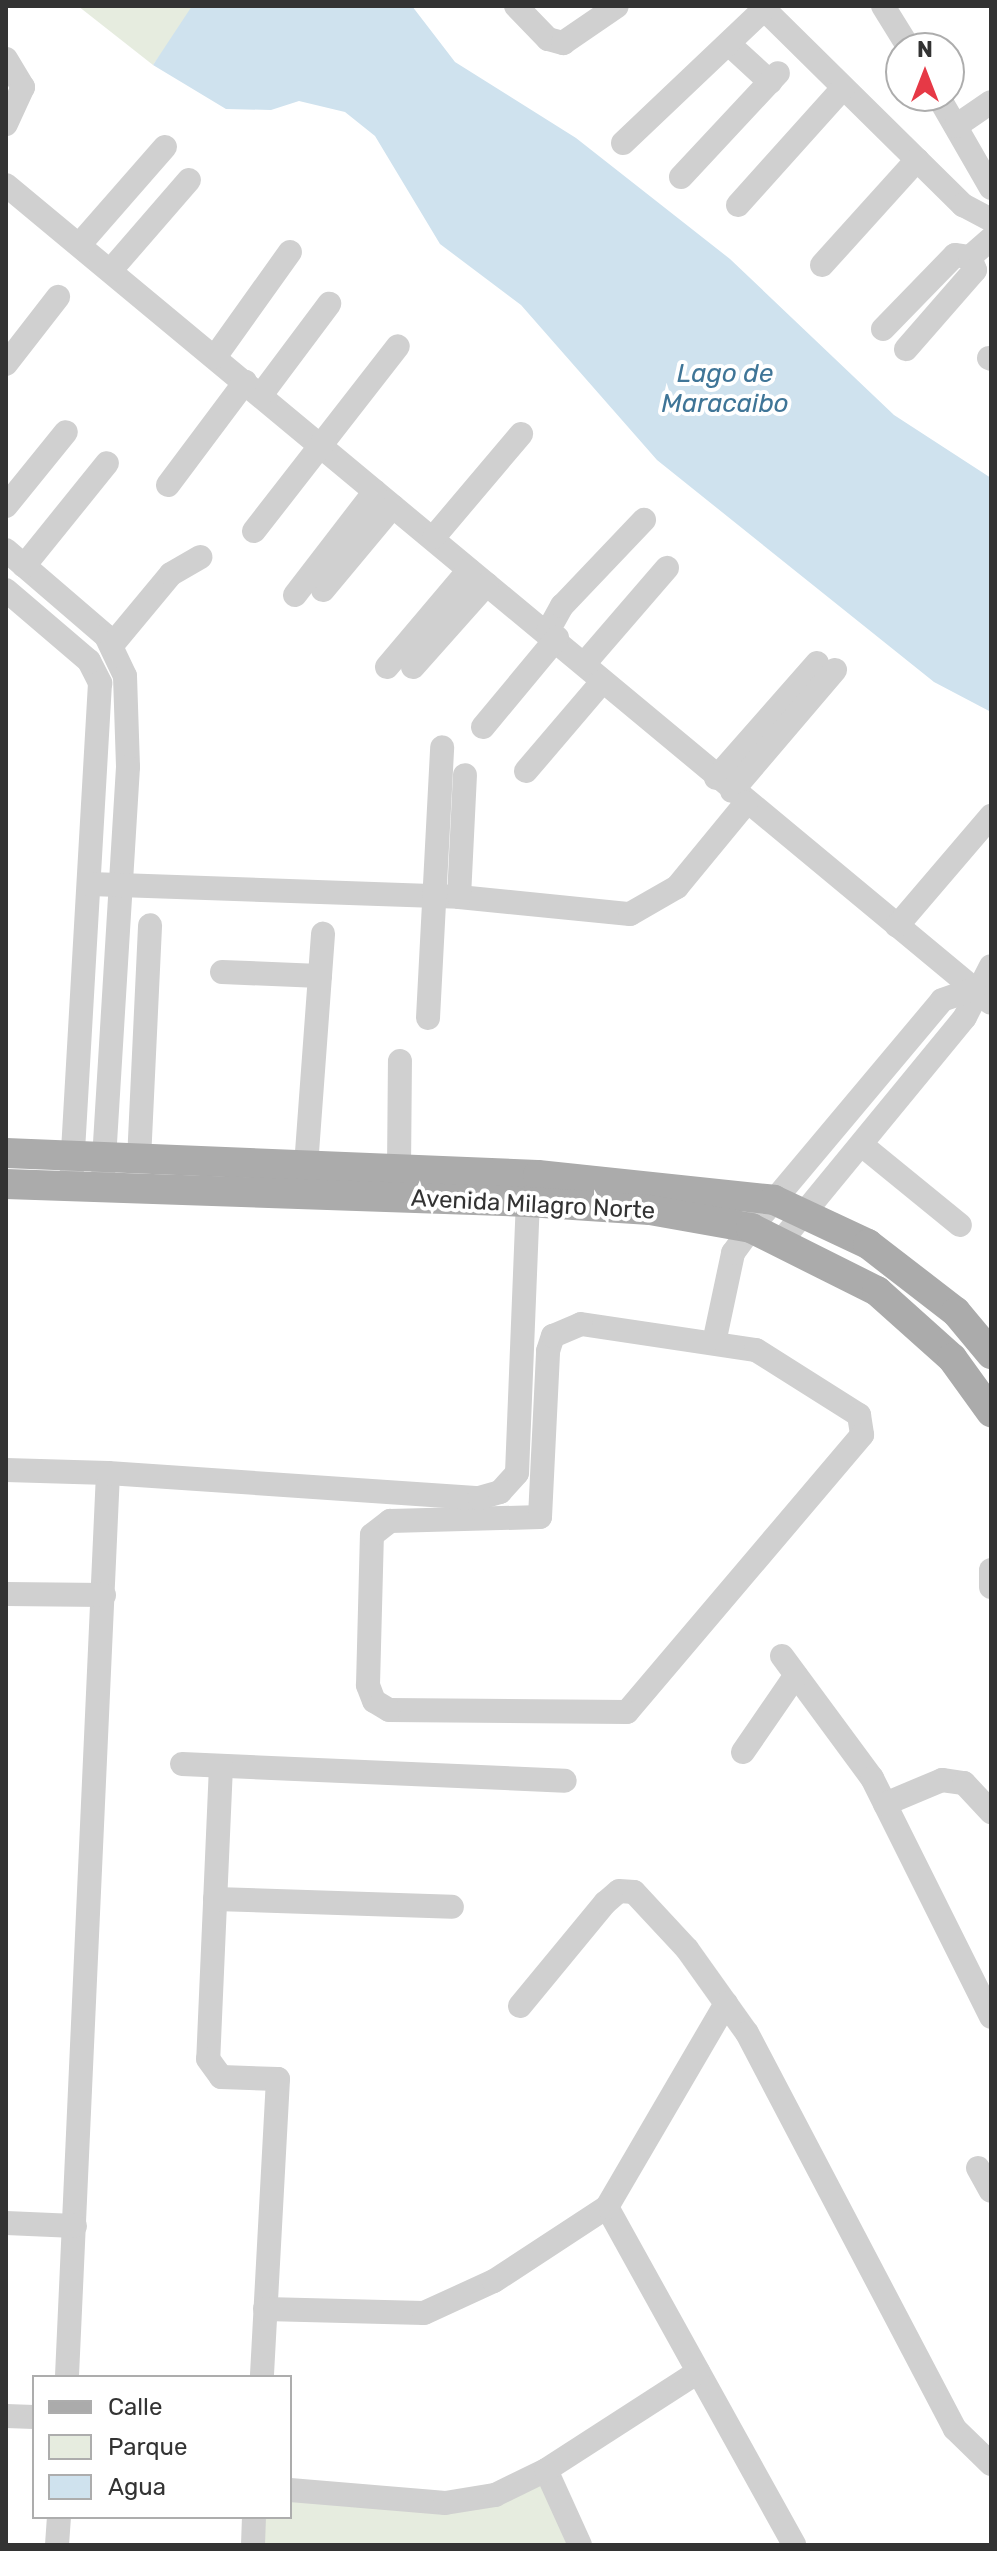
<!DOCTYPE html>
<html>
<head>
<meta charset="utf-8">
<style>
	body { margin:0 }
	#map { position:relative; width:997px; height:2551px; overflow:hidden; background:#fff; font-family:Rubik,sans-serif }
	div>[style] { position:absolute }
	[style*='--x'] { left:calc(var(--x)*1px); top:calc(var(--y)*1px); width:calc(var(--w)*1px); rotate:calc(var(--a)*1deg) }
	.green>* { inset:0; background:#e6ecdf }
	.water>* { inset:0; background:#cfe2ee }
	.minor>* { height:24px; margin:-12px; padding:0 12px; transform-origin:12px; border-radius:12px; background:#d0d0d0 }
	.major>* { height:30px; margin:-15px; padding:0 15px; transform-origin:15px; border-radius:15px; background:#ababab }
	span { translate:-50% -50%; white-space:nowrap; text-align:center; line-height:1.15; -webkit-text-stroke:8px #fff; paint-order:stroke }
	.street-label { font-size:24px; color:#333 }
	.water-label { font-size:26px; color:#3f7597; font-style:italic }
	.frame { position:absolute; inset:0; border:8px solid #333; pointer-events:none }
	.legend { position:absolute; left:32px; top:2375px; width:260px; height:144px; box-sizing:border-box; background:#fff; border:2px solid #adadad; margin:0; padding:10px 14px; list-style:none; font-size:24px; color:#333 }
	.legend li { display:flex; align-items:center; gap:16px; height:40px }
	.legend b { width:40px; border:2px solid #adadad }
	.north { position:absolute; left:885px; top:32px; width:80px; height:80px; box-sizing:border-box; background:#fff; border:2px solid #adadad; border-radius:50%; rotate:0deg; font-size:22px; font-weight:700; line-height:32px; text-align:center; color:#333 }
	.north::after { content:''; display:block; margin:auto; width:28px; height:36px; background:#e63946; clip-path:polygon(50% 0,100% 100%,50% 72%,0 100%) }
</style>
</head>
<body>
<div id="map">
	<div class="green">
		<i style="clip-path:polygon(78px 6px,192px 6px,194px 9px,153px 65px)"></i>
		<i style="clip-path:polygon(543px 2478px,574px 2545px,260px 2545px,260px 2517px,290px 2517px,290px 2496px,444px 2508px)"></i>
	</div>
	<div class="water">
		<i style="clip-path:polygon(192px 6px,412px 6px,455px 62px,576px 138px,730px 259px,894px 415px,991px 478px,991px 712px,934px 682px,657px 460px,521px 305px,440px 244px,375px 136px,345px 112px,299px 101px,271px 110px,226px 109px,153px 65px)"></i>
	</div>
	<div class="minor">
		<i style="--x:516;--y:6;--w:46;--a:45.9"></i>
		<i style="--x:548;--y:39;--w:16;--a:15"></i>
		<i style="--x:563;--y:43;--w:65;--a:-34.4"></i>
		<i style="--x:761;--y:6;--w:284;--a:44.6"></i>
		<i style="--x:963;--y:205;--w:32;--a:28"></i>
		<i style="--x:883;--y:6;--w:49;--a:58.2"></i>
		<i style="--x:732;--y:47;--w:52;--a:42.6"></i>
		<i style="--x:6;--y:59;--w:33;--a:59"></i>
		<i style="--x:23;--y:87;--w:41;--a:114.7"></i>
		<i style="--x:938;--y:96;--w:106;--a:60.1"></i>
		<i style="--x:956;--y:126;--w:42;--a:-34.4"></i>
		<i style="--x:623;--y:143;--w:195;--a:-43.5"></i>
		<i style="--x:681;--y:177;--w:142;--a:-47"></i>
		<i style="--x:6;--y:185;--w:1280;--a:39.71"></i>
		<i style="--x:738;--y:205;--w:157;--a:-48.1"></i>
		<i style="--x:80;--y:244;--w:129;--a:-48.8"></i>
		<i style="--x:970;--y:257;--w:28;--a:-41"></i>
		<i style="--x:822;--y:265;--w:142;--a:-47.9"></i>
		<i style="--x:111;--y:270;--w:119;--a:-49.1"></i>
		<i style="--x:883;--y:329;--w:103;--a:-45.8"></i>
		<i style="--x:955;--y:255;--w:15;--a:8"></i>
		<i style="--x:970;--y:257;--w:14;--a:69"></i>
		<i style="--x:975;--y:270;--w:105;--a:131.1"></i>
		<i style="--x:215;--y:357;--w:129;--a:-54.5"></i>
		<i style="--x:989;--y:358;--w:2;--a:27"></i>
		<i style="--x:6;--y:364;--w:85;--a:-52.2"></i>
		<i style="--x:261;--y:395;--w:114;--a:-53.2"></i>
		<i style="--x:168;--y:485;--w:129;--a:-53.2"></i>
		<i style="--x:6;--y:506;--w:95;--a:-51"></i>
		<i style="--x:254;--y:531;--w:234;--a:-52.1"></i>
		<i style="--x:434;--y:537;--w:135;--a:-49.8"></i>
		<i style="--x:6;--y:550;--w:132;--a:40.7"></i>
		<i style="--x:106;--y:636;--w:44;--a:64.6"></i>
		<i style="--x:125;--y:676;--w:91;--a:88.1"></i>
		<i style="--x:128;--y:767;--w:407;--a:93.5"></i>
		<i style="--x:24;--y:566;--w:132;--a:-51.1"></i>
		<i style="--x:6;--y:590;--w:109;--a:40.5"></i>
		<i style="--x:89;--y:661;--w:25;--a:63"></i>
		<i style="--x:100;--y:683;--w:492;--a:93.3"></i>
		<i style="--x:323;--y:590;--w:109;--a:-50.2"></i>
		<i style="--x:295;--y:595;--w:131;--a:-52.4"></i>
		<i style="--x:548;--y:631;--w:29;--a:-61"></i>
		<i style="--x:562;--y:606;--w:119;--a:-46.4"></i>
		<i style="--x:112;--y:645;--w:92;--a:-50.3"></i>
		<i style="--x:171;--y:574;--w:34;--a:-30"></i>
		<i style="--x:584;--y:664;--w:127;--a:-49.2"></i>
		<i style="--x:387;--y:667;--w:127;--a:-49.8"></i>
		<i style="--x:413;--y:667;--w:111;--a:-48.3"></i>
		<i style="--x:483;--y:727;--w:116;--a:-50.3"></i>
		<i style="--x:526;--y:771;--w:117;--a:-49.5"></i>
		<i style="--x:716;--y:778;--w:153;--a:-48.7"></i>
		<i style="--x:732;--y:791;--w:159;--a:-49.6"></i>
		<i style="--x:90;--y:884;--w:369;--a:2"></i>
		<i style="--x:459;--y:897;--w:172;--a:5.7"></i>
		<i style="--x:630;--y:914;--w:54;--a:-29.9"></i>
		<i style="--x:677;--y:887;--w:109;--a:-50.6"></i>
		<i style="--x:459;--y:897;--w:122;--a:-87.2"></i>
		<i style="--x:897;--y:926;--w:145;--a:-49.5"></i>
		<i style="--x:222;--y:972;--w:98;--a:2.3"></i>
		<i style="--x:428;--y:1018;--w:271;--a:-87"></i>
		<i style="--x:863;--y:1146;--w:125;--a:39.2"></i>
		<i style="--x:139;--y:1160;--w:235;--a:-87.3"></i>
		<i style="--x:306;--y:1166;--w:233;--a:-85.8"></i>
		<i style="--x:399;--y:1170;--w:109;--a:-89.5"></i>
		<i style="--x:782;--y:1240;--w:288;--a:-50.6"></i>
		<i style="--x:965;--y:1017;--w:57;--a:-63"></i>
		<i style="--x:581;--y:1324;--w:177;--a:8.5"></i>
		<i style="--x:756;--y:1350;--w:122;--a:32.3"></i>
		<i style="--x:859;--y:1415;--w:20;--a:81"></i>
		<i style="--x:862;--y:1435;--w:363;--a:130.3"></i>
		<i style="--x:627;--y:1712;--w:238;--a:-179.5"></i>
		<i style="--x:389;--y:1710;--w:17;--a:-149"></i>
		<i style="--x:374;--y:1701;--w:17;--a:-111"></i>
		<i style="--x:368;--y:1685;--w:150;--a:-88.5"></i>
		<i style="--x:372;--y:1535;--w:23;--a:-38"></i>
		<i style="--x:390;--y:1521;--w:150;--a:-1.5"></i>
		<i style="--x:540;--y:1517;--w:166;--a:-87.2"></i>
		<i style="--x:548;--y:1351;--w:16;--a:-72"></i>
		<i style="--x:553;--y:1336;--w:30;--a:-23"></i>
		<i style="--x:715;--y:1338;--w:87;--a:-78"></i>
		<i style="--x:733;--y:1253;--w:31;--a:-54"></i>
		<i style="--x:751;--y:1228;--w:297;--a:-50"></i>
		<i style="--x:942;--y:1000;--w:34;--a:-19"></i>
		<i style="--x:6;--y:1470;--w:102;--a:1.7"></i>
		<i style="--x:108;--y:1473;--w:905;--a:92.6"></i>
		<i style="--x:108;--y:1473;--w:372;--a:3.9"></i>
		<i style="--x:479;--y:1498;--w:22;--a:-16"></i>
		<i style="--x:500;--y:1492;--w:25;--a:-48"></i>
		<i style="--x:517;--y:1473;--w:271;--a:-87.7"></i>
		<i style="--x:991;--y:1570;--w:17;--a:90"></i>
		<i style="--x:6;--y:1594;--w:98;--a:0.6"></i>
		<i style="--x:782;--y:1656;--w:152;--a:53.6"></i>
		<i style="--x:872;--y:1778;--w:267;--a:63.5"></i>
		<i style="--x:743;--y:1752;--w:93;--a:-55.5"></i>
		<i style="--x:182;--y:1764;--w:383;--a:2.5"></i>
		<i style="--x:221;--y:1766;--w:293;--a:92.5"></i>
		<i style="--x:208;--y:2059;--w:22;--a:54"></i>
		<i style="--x:221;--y:2077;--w:57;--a:2"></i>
		<i style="--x:278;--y:2079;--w:298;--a:93.1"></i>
		<i style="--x:885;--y:1804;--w:62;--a:-22.8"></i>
		<i style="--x:942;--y:1780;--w:22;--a:8"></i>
		<i style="--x:964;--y:1783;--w:40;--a:47"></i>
		<i style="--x:215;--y:1899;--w:237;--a:1.9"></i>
		<i style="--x:520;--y:2006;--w:134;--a:-50.5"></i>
		<i style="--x:605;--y:1903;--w:18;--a:-41"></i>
		<i style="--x:619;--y:1891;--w:15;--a:4"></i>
		<i style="--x:634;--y:1892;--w:78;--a:47.1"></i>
		<i style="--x:687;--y:1949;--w:103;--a:54.5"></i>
		<i style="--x:747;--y:2033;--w:447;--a:62.3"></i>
		<i style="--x:955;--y:2429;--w:50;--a:44.2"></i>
		<i style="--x:978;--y:2168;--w:26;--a:61"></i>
		<i style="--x:607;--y:2207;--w:386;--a:61"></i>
		<i style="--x:6;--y:2223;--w:69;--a:2.5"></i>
		<i style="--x:265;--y:2309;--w:159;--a:1.4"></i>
		<i style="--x:424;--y:2313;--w:77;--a:-24.6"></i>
		<i style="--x:494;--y:2281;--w:135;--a:-33.2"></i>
		<i style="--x:607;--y:2207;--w:236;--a:-59.7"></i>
		<i style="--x:6;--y:2416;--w:28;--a:2"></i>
		<i style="--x:290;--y:2490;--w:156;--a:4.8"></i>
		<i style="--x:445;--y:2503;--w:51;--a:-9.1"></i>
		<i style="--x:495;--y:2495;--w:57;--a:-26.1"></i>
		<i style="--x:57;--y:2545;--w:28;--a:-86"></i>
		<i style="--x:253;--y:2545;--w:28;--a:-88"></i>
		<i style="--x:580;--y:2545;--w:82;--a:-114.4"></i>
		<i style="--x:546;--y:2470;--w:181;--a:-32.8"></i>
	</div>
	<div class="major">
		<i style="--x:6;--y:1153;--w:532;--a:2.37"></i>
		<i style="--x:538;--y:1175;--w:237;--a:6"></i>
		<i style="--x:774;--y:1200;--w:104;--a:25.1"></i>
		<i style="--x:868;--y:1244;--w:111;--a:37.7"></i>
		<i style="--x:956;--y:1312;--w:55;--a:50.2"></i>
		<i style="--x:6;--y:1184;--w:522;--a:1.97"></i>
		<i style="--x:528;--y:1202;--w:122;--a:3.8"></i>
		<i style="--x:650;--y:1210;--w:103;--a:10.1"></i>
		<i style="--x:751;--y:1228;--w:141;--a:26.6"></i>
		<i style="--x:877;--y:1291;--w:101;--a:41.8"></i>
		<i style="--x:952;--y:1358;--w:67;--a:54.2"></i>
	</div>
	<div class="street-label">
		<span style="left:533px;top:1205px;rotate:3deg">Avenida Milagro Norte</span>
	</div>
	<div class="water-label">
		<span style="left:725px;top:389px">Lago de<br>Maracaibo</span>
	</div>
	<div class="frame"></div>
	<ul class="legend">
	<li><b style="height:10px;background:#ababab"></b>Calle</li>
	<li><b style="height:22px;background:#e6ecdf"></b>Parque</li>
	<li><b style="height:22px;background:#cfe2ee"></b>Agua</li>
	</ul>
	<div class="north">N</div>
</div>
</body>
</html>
